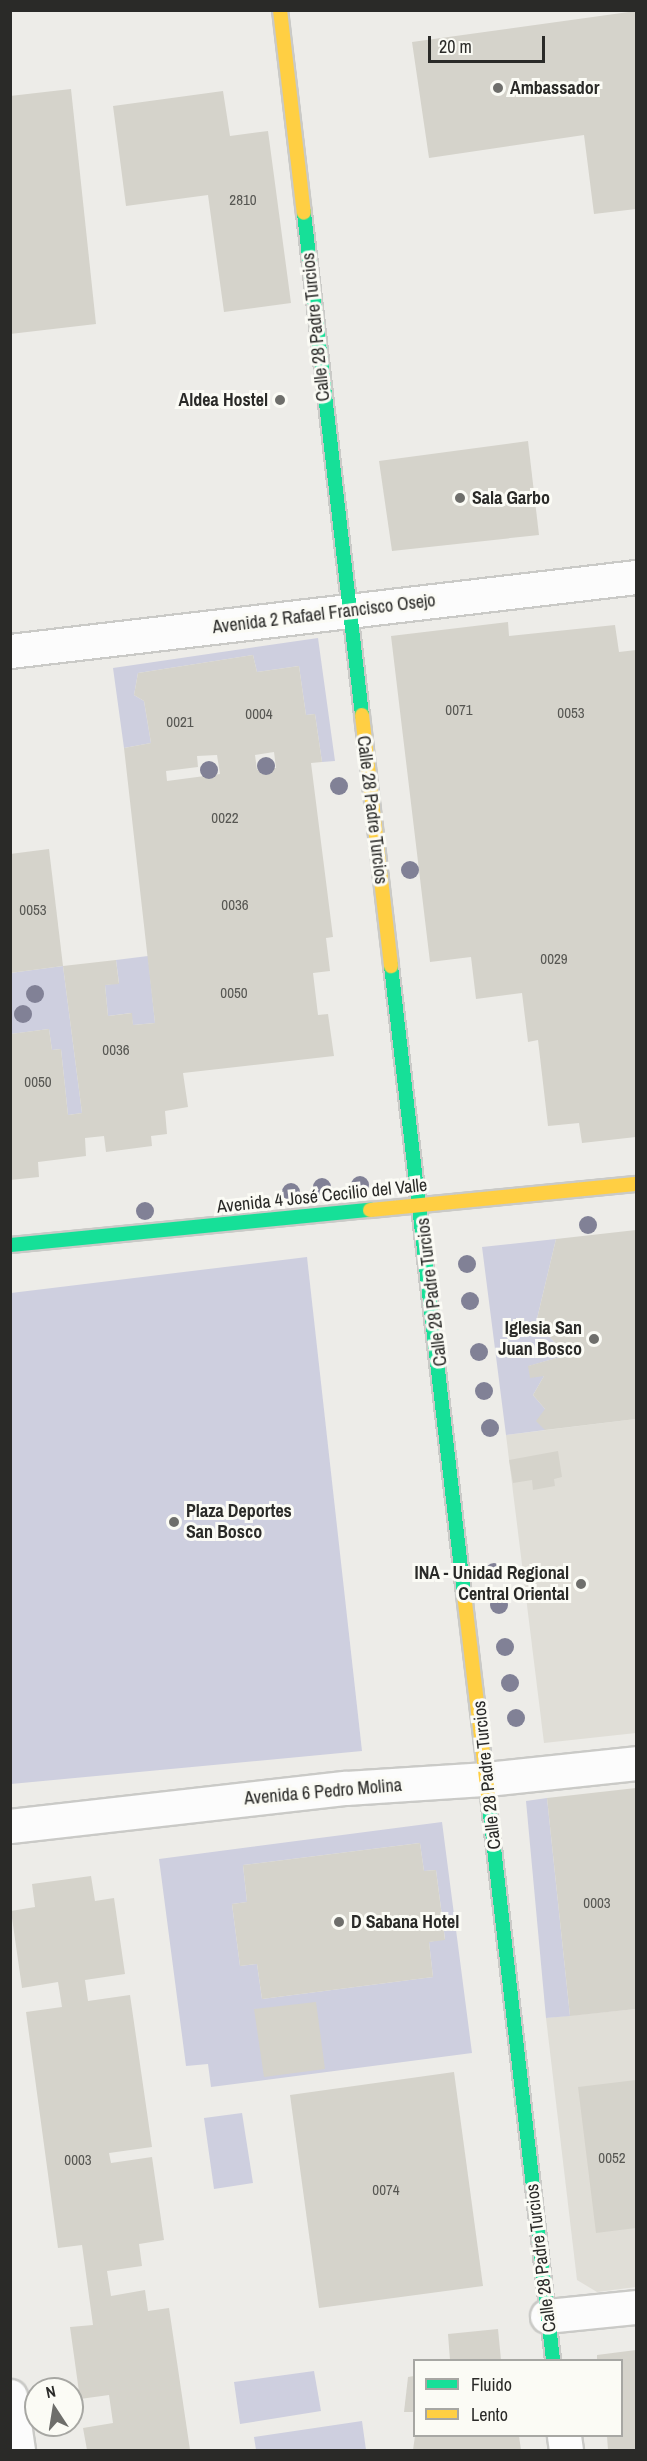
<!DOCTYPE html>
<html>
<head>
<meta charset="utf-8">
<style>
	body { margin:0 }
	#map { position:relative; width:647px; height:2461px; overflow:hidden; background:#edece8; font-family:"Archivo Narrow",sans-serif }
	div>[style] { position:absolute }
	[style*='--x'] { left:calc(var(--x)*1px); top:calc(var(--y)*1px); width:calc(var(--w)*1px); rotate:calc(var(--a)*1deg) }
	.built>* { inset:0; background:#e0ded7 }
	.green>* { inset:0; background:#cecfdf }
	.building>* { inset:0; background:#d5d3cb }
	.roads { filter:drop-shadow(2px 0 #cacac7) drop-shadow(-2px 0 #cacac7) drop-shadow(0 2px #cacac7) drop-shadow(0 -2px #cacac7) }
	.street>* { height:33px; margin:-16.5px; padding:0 16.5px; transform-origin:16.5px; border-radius:16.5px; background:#fcfcfc }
	.fast>* { height:14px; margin:-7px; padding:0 7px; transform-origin:7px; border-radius:7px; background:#16e098 }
	.slow>* { height:14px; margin:-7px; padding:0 7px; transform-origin:7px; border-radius:7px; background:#ffcf43 }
	.trees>* { width:18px; height:18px; margin:-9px; border-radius:50%; background:#818196 }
	.dots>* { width:16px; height:16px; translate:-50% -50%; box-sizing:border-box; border:3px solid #fbfbf5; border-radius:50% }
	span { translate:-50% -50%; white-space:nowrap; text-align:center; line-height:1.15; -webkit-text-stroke:6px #fbfbf5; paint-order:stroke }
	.number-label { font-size:15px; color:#565652 }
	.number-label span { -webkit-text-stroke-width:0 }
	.poi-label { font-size:18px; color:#2a2a28; font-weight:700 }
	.left { translate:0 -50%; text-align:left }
	.right { translate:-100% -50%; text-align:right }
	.street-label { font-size:18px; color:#2a2a28 }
	.frame { position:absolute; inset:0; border:12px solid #2a2a28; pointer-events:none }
	.legend { position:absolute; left:413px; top:2359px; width:210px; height:78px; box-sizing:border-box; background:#fbfbf5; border:2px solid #a7a7a3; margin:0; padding:8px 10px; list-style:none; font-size:18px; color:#2a2a28 }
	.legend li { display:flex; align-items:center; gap:12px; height:30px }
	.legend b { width:30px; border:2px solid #a7a7a3 }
	.north { position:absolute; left:24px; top:2377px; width:60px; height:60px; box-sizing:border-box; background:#fbfbf5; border:2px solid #a7a7a3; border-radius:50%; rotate:348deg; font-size:16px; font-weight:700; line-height:24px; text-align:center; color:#2a2a28 }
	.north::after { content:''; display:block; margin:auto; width:21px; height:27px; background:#6e6e6b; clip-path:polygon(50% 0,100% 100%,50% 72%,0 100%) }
	.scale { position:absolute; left:428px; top:36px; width:117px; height:27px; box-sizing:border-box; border:3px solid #2a2a28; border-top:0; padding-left:8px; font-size:18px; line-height:21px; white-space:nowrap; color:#2a2a28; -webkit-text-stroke:4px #fbfbf5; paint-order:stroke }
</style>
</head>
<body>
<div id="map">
	<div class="built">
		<i style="clip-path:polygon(636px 1419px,636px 1733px,544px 1743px,506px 1435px)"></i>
		<i style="clip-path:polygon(636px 2009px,636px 2287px,597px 2292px,577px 2280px,546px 2018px)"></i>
	</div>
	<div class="green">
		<i style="clip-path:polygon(318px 638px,335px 761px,322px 762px,315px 714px,306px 715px,299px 666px,257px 672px,253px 655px,138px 673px,134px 695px,144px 701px,151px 743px,124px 748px,113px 668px)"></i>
		<i style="clip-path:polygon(148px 956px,155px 1023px,133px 1025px,131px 1013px,108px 1016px,105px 985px,119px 983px,116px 960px)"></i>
		<i style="clip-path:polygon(63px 966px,82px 1113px,68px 1115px,61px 1049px,52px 1050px,49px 1029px,11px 1034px,10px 973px)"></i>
		<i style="clip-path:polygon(556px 1239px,536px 1323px,567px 1355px,529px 1366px,544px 1376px,533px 1395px,545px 1409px,545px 1430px,506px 1435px,482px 1247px)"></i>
		<i style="clip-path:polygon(307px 1257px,362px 1751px,11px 1784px,11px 1293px)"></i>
		<i style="clip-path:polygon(547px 1798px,570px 2016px,546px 2018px,526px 1801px)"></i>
		<i style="clip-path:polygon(evenodd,442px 1822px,472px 2053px,211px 2087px,208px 2064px,186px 2066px,159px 1859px,442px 1822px,420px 1843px,424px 1871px,436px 1870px,445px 1939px,429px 1942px,433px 1977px,262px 1999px,257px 1964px,240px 1966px,232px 1904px,247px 1902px,243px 1865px,420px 1843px)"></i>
		<i style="clip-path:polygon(242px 2113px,253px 2183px,214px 2189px,204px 2118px)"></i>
		<i style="clip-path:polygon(314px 2371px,321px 2411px,240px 2424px,234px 2382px)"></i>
		<i style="clip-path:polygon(362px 2421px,366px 2450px,256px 2450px,254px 2437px)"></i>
	</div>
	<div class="building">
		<i style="clip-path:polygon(636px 11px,636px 209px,594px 214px,584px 135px,429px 158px,412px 42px)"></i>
		<i style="clip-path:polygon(71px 89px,96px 324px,10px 334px,10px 96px)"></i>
		<i style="clip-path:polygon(223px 91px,230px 136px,268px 131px,291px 303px,224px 312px,208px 195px,126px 206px,113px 106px)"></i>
		<i style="clip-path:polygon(528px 441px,539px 535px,392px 551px,379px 461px)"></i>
		<i style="clip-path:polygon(508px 622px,509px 636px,615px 625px,619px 652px,636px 650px,636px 1137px,582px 1143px,579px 1123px,548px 1126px,538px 1040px,528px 1042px,522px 993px,476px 999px,471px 957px,430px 962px,391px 636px)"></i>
		<i style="clip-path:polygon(evenodd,253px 655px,257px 672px,299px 666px,306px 715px,315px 714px,322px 762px,311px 763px,333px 937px,326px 938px,330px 971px,313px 973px,318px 1015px,328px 1014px,334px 1056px,183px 1073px,188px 1107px,165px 1111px,167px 1134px,151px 1136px,152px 1146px,106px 1152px,104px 1136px,85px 1138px,86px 1156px,38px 1162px,39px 1177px,10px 1180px,10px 1034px,49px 1029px,52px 1050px,61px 1049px,68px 1115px,82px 1113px,63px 966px,116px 960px,119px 984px,105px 985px,108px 1016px,132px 1013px,133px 1025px,155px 1023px,124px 748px,151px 743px,144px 701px,134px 695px,138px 673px,253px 655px,274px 752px,276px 768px,257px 770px,255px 755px,274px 752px,253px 655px,217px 755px,220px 774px,167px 781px,166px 771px,198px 767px,197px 756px,217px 755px)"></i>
		<i style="clip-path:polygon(49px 849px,63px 966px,10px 973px,10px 854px)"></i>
		<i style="clip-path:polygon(636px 1230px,636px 1419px,545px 1430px,536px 1421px,545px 1409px,533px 1395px,544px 1376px,530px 1378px,528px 1366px,567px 1355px,536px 1323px,556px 1239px)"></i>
		<i style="clip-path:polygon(558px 1451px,562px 1477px,554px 1479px,555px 1486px,533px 1490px,532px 1480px,513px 1483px,509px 1460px)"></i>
		<i style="clip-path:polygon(636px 1788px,636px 2009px,570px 2016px,547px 1798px)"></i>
		<i style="clip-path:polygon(420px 1843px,424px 1871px,436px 1870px,445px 1940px,429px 1942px,433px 1977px,262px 1999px,257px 1964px,240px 1966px,232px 1904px,247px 1902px,243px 1865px)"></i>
		<i style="clip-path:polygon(91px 1876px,95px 1901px,114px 1898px,125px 1974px,85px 1980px,88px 2001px,130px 1995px,152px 2147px,109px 2153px,111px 2163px,152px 2157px,164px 2240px,139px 2244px,142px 2266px,107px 2271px,111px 2296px,145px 2290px,148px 2311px,169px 2308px,190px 2450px,87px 2450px,83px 2428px,113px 2423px,109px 2395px,80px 2399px,70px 2327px,93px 2325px,82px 2245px,58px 2248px,26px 2012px,62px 2007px,58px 1982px,22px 1988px,11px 1911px,35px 1907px,32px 1884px)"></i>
		<i style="clip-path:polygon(316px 2002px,325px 2069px,264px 2077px,254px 2009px)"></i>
		<i style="clip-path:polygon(454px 2072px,483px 2286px,319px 2308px,290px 2095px)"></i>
		<i style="clip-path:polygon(636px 2080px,636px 2228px,596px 2233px,578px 2087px)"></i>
		<i style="clip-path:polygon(498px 2329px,501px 2360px,450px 2360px,448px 2334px)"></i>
		<i style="clip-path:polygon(636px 2350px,636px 2450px,608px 2450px,607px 2436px,622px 2436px,622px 2360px,597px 2360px,597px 2355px)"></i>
		<i style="clip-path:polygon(414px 2376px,414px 2412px,404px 2412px,408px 2377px)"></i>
		<i style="clip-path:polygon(415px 2436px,519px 2436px,521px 2450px,413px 2450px)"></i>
	</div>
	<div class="roads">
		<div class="street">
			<i style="--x:10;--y:651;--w:630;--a:-6.74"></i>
			<i style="--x:10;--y:1826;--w:338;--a:-6.5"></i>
			<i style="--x:346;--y:1788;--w:141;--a:-3.7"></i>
			<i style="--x:487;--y:1779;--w:150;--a:-6.1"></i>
			<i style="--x:547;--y:2316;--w:89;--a:-5.8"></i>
			<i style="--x:10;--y:2396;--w:55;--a:81.6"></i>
			<i style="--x:564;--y:2436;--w:14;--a:82"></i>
		</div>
		<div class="fast">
			<i style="--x:304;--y:213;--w:505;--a:83.41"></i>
			<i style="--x:391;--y:966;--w:632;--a:83.37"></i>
			<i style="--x:10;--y:1245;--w:362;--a:-5.6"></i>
			<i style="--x:489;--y:1805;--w:559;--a:83.42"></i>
		</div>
		<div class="slow">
			<i style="--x:280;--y:10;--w:204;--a:83.3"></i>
			<i style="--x:362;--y:715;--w:253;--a:83.4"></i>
			<i style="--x:370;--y:1210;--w:267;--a:-5.6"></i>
			<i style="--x:464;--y:1594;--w:212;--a:83.2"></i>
		</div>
	</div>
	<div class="trees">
		<i style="left:266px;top:766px"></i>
		<i style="left:209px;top:770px"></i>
		<i style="left:339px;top:786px"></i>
		<i style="left:410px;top:870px"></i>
		<i style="left:35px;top:994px"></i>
		<i style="left:23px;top:1014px"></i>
		<i style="left:360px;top:1185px"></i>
		<i style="left:322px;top:1187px"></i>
		<i style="left:291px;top:1192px"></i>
		<i style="left:145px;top:1211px"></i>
		<i style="left:588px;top:1225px"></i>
		<i style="left:467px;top:1264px"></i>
		<i style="left:470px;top:1301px"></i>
		<i style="left:479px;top:1352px"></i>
		<i style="left:484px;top:1391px"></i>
		<i style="left:490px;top:1428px"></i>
		<i style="left:494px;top:1572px"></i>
		<i style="left:499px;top:1605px"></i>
		<i style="left:505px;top:1647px"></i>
		<i style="left:510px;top:1683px"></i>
		<i style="left:516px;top:1718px"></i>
	</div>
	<div class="dots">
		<i style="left:498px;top:88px;background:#6e6e6b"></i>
		<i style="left:280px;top:400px;background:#6e6e6b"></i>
		<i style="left:460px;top:498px;background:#6e6e6b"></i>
		<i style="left:594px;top:1339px;background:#6e6e6b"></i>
		<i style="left:174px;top:1522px;background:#6e6e6b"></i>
		<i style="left:581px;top:1584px;background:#6e6e6b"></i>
		<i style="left:339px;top:1922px;background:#6e6e6b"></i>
	</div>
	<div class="number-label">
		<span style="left:243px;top:200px">2810</span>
		<span style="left:459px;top:710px">0071</span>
		<span style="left:571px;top:713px">0053</span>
		<span style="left:259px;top:714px">0004</span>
		<span style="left:180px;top:722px">0021</span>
		<span style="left:225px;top:818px">0022</span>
		<span style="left:235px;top:905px">0036</span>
		<span style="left:33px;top:910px">0053</span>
		<span style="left:554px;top:959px">0029</span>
		<span style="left:234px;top:993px">0050</span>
		<span style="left:116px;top:1050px">0036</span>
		<span style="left:38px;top:1082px">0050</span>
		<span style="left:597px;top:1903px">0003</span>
		<span style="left:612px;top:2158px">0052</span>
		<span style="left:78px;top:2160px">0003</span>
		<span style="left:386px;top:2190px">0074</span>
	</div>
	<div class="poi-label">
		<span class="left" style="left:510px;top:88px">Ambassador</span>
		<span class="right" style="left:268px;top:400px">Aldea Hostel</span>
		<span class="left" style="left:472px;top:498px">Sala Garbo</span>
		<span class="right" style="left:582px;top:1339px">Iglesia San<br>Juan Bosco</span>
		<span class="left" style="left:186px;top:1522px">Plaza Deportes<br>San Bosco</span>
		<span class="right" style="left:569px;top:1584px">INA - Unidad Regional<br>Central Oriental</span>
		<span class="left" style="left:351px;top:1922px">D Sabana Hotel</span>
	</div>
	<div class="street-label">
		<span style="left:316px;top:327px;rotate:-96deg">Calle 28 Padre Turcios</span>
		<span style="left:324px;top:614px;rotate:-7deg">Avenida 2 Rafael Francisco Osejo</span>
		<span style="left:372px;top:810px;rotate:83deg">Calle 28 Padre Turcios</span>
		<span style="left:322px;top:1196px;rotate:-6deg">Avenida 4 José Cecilio del Valle</span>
		<span style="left:432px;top:1292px;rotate:-97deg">Calle 28 Padre Turcios</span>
		<span style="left:487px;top:1775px;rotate:-96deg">Calle 28 Padre Turcios</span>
		<span style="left:323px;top:1792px;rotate:-5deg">Avenida 6 Pedro Molina</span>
		<span style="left:541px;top:2258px;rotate:-97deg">Calle 28 Padre Turcios</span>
	</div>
	<div class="frame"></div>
	<ul class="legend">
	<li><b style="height:8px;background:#16e098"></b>Fluido</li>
	<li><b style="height:8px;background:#ffcf43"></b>Lento</li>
	</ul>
	<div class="north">N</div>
	<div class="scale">20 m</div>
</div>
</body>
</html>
